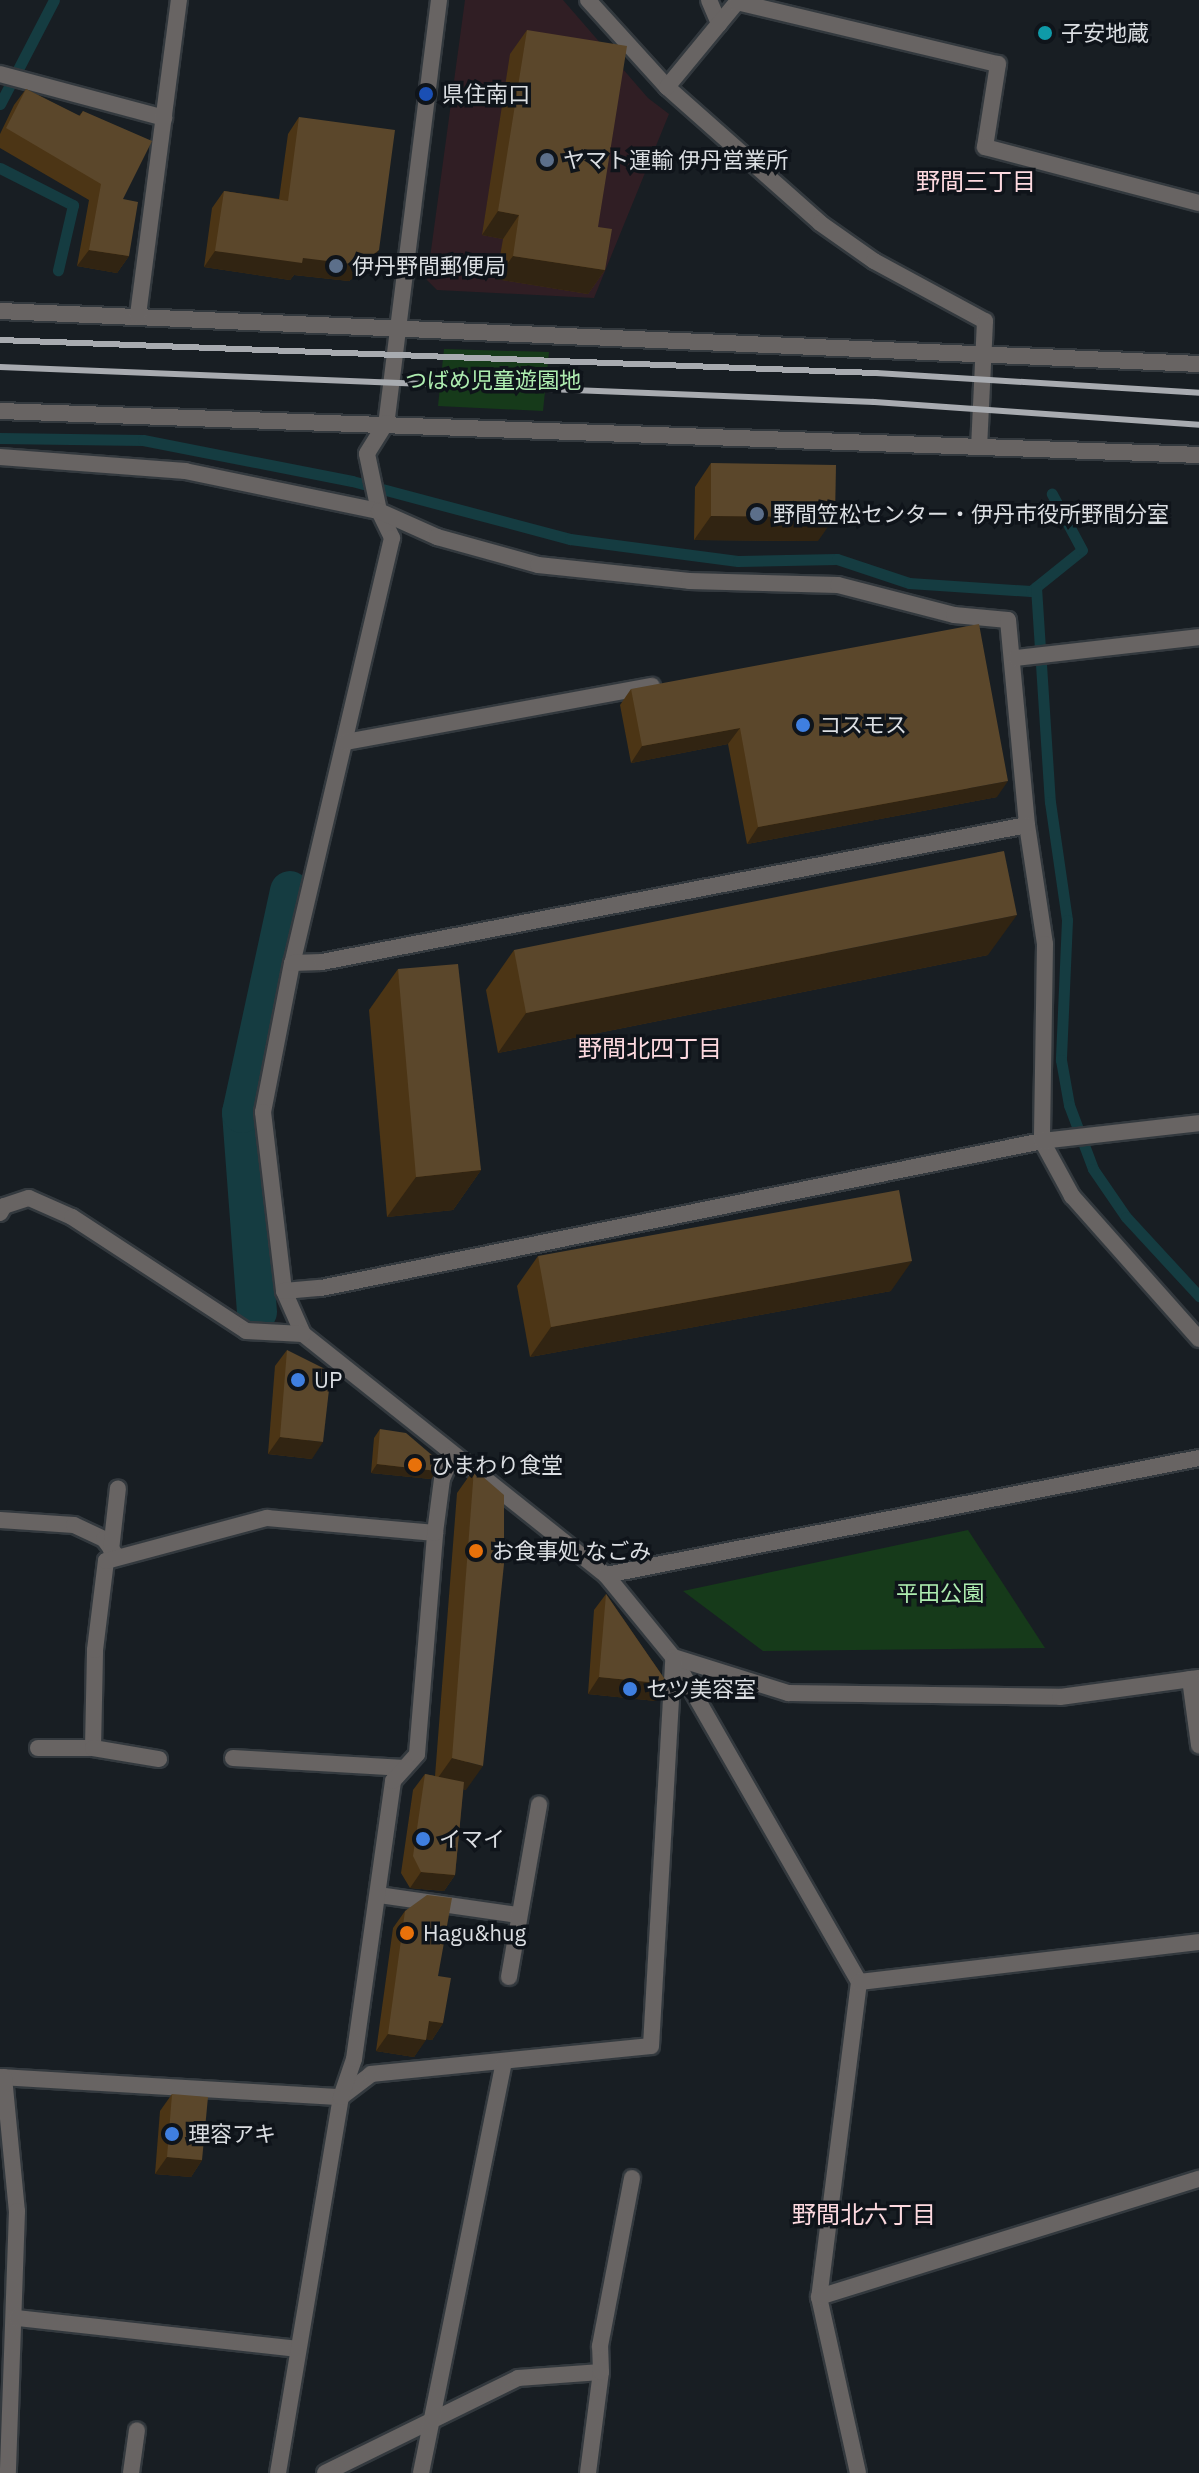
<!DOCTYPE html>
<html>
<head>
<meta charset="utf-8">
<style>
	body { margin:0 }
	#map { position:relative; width:1199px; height:2473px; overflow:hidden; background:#181e23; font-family:"IBM Plex Sans","Noto Sans JP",sans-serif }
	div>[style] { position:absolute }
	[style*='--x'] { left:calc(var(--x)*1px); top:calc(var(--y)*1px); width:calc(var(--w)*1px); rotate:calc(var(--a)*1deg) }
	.industrial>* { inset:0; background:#301e24 }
	.green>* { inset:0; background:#163a1a }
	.stream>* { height:11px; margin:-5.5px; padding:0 5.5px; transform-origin:5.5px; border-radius:5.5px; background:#153c41 }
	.canal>* { height:40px; margin:-20px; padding:0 20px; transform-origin:20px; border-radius:20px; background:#153c41 }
	.roads { filter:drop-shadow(2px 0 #33393e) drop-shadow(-2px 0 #33393e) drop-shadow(0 2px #33393e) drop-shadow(0 -2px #33393e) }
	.minor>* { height:16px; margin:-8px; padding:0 8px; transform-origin:8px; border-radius:8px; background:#686463 }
	.rail>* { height:6px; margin:-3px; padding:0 3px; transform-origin:3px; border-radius:3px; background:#a8abb0 }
	.wall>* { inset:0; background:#4c3515 }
	.shaded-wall>* { inset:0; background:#312412 }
	.building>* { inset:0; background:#5b472b }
	.dots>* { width:22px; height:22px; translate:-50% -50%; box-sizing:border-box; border:4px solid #0f141a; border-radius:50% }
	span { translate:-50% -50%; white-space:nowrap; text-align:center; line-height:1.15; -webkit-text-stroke:7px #0f141a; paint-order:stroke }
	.poi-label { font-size:22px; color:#dbdee2 }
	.left { translate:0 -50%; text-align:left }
	.park-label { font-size:22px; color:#aeedb0 }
	.neighbourhood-label { font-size:24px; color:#fdd9df }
</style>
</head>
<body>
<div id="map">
	<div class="industrial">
		<i style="clip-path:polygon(465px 0,563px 0,648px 98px,669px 114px,594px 298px,437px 290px,427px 280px)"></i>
	</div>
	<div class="green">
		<i style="clip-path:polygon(444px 349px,549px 352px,543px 411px,438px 406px)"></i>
		<i style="clip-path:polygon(968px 1530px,1045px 1648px,763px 1651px,683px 1591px)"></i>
	</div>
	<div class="stream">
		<i style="--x:0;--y:104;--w:117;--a:-62.6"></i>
		<i style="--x:0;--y:168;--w:82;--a:26.9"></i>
		<i style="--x:73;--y:205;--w:67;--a:103"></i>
		<i style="--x:0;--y:438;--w:143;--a:0.8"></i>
		<i style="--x:143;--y:440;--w:213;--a:11.1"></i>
		<i style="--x:352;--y:481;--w:226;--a:14.9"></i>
		<i style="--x:570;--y:539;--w:169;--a:7.5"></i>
		<i style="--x:738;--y:561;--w:99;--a:-1.2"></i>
		<i style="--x:837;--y:559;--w:76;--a:18.4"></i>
		<i style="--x:909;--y:583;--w:122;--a:3.8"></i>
		<i style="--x:1031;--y:591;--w:65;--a:-38.8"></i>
		<i style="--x:1082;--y:550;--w:64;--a:-118.2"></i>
		<i style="--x:1036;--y:587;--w:215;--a:86.3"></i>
		<i style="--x:1050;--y:802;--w:119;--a:81.8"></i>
		<i style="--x:1067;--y:920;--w:140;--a:92.5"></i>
		<i style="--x:1061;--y:1060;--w:46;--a:79.9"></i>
		<i style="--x:1069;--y:1105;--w:68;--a:69.4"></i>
		<i style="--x:1093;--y:1169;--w:58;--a:55.5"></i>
		<i style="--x:1126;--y:1217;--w:108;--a:47.3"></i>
	</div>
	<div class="canal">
		<i style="--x:257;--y:1312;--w:200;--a:-94.3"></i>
		<i style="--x:242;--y:1113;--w:227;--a:-77.8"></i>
	</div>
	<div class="roads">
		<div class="minor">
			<i style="--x:439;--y:0;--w:426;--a:97.1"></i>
			<i style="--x:386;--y:423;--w:36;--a:122"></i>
			<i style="--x:367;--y:454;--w:58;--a:78.1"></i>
			<i style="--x:379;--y:511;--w:30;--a:64"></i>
			<i style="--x:392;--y:538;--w:437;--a:103.2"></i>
			<i style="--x:292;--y:963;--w:152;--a:101"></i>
			<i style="--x:263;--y:1112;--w:180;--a:83.3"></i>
			<i style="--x:284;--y:1291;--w:47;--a:66.2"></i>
			<i style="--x:303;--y:1334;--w:387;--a:38.5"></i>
			<i style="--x:606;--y:1575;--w:106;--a:50.7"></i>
			<i style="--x:673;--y:1657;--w:374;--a:60.2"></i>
			<i style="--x:859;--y:1982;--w:318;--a:97.2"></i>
			<i style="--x:819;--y:2297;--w:180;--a:77.5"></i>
			<i style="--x:588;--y:0;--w:118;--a:47.8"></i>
			<i style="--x:667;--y:87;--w:205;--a:41.6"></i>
			<i style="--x:820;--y:223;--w:66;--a:35.1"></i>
			<i style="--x:874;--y:261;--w:126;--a:28.4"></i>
			<i style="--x:985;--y:321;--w:125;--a:92.7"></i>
			<i style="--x:709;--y:0;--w:26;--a:67"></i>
			<i style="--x:0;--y:74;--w:170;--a:15"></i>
			<i style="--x:667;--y:87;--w:110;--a:-50.5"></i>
			<i style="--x:737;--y:2;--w:268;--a:13.4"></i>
			<i style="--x:998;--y:64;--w:84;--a:98.9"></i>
			<i style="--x:985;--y:147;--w:221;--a:14.7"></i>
			<i style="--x:0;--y:311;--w:1200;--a:2.53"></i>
			<i style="--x:138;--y:315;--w:318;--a:-82.6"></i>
			<i style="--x:0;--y:411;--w:1200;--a:2.1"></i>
			<i style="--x:0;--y:457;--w:186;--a:4.3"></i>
			<i style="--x:185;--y:471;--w:198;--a:11.7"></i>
			<i style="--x:379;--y:511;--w:64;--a:24.1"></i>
			<i style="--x:437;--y:537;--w:105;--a:15.5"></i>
			<i style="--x:538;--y:565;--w:152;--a:6"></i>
			<i style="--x:689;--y:581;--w:149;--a:1.5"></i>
			<i style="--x:838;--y:585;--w:120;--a:14.5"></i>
			<i style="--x:954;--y:615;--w:54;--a:5.3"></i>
			<i style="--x:1008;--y:620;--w:206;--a:84.7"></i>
			<i style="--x:1027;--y:825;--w:120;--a:81.4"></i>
			<i style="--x:1045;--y:944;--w:197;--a:90.9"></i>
			<i style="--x:1042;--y:1141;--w:63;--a:61.4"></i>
			<i style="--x:1072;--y:1196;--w:191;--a:48.4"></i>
			<i style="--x:1016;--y:658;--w:184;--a:-6.5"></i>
			<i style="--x:346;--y:742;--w:311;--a:-10.4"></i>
			<i style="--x:292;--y:963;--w:30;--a:-2"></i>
			<i style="--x:322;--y:962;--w:718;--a:-11"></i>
			<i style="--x:0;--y:1213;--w:8;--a:-60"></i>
			<i style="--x:4;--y:1206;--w:26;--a:-18"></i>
			<i style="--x:29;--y:1198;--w:47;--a:23.8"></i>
			<i style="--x:72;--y:1217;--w:208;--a:33.2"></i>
			<i style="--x:246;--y:1331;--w:57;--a:3"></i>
			<i style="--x:284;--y:1291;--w:37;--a:-5"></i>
			<i style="--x:321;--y:1288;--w:736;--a:-11.52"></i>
			<i style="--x:1042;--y:1141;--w:158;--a:-6.5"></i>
			<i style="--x:0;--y:1520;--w:74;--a:3.9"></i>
			<i style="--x:74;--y:1525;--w:33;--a:25"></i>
			<i style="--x:104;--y:1539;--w:22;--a:54"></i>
			<i style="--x:111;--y:1550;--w:62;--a:-83.6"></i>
			<i style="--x:606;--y:1575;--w:604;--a:-11.16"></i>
			<i style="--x:673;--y:1657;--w:121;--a:17.4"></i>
			<i style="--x:788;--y:1693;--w:272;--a:0.8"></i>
			<i style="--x:1060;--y:1697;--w:140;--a:-7.8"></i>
			<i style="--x:1190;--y:1679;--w:67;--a:82.2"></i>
			<i style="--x:38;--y:1748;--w:55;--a:0"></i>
			<i style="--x:93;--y:1748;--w:98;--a:-88.8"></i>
			<i style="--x:95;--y:1650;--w:90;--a:-83"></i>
			<i style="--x:106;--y:1561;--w:167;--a:-15"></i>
			<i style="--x:267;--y:1518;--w:169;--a:5.1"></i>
			<i style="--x:93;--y:1748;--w:67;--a:9.5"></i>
			<i style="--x:233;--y:1758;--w:172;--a:3.3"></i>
			<i style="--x:379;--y:1895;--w:140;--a:8.2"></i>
			<i style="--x:509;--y:1977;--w:175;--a:-80.1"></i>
			<i style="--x:859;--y:1982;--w:342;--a:-6.7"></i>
			<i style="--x:0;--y:2077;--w:342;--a:3.4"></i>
			<i style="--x:341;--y:2097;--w:38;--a:-37"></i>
			<i style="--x:371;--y:2074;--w:281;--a:-5.7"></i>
			<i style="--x:651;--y:2046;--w:388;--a:-86.7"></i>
			<i style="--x:4;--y:2077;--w:135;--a:84.5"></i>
			<i style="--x:17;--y:2211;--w:262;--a:92"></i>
			<i style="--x:819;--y:2297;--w:398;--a:-17.3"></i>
			<i style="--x:17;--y:2318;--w:282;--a:6.3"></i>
			<i style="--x:131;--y:2473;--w:43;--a:-82.1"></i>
			<i style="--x:278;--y:2473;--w:381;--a:-80.5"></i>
			<i style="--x:341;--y:2097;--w:40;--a:-71.1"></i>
			<i style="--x:354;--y:2059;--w:281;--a:-82"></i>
			<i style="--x:393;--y:1781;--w:36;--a:-48"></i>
			<i style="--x:417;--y:1754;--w:222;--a:-85.3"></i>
			<i style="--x:435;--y:1533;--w:54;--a:-82.6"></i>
			<i style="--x:442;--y:1479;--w:27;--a:-66"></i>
			<i style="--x:325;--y:2473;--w:215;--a:-26.2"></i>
			<i style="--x:518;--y:2378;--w:83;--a:-4.1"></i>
			<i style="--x:421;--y:2473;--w:418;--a:-78.6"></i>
			<i style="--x:588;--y:2473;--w:102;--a:-82.7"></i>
			<i style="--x:601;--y:2372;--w:26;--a:-92"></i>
			<i style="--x:600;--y:2346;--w:171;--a:-79.2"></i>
		</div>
	</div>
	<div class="rail">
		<i style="--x:0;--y:340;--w:877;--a:2.16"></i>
		<i style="--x:876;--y:373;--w:324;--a:3.5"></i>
		<i style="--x:0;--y:367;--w:875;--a:2.29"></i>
		<i style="--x:874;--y:402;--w:326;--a:4"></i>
	</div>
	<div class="wall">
		<i style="clip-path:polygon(527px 30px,598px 227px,605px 270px,588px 294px,496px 279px,503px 239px,482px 235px,510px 54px)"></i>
		<i style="clip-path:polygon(26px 89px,79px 116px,83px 111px,123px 199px,129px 256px,117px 273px,77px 266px,89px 200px,0 148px,0 134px,14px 105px)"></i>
		<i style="clip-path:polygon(299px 117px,367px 267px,349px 281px,294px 275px,290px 280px,204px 267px,212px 208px,224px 191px,279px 199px,288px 134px)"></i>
		<i style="clip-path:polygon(711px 463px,818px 541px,694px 540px,695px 487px)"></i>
		<i style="clip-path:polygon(631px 689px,997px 797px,747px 844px,728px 744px,631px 763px,620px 705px)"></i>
		<i style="clip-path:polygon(514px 950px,988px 955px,498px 1053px,486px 990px)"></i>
		<i style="clip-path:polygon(398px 969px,481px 1170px,453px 1210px,387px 1217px,369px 1010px)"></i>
		<i style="clip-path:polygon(538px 1256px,891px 1291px,530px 1357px,517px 1286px)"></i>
		<i style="clip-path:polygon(287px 1350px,312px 1459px,268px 1454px,275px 1366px)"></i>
		<i style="clip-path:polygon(380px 1429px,437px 1471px,431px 1479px,371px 1473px,374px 1438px)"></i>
		<i style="clip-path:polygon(474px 1469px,466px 1790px,463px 1789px,455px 1875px,444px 1891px,410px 1888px,401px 1873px,413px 1790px,425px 1774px,435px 1776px,457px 1493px)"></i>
		<i style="clip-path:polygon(606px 1594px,668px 1684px,656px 1701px,588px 1694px,594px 1610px)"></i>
		<i style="clip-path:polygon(405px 1911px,438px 1976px,443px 2023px,432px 2040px,426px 2039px,414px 2057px,376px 2051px,393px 1928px)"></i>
		<i style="clip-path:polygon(172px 2094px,202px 2160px,191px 2177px,155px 2174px,160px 2111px)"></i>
	</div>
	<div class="shaded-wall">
		<i style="clip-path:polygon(498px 211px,519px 215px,503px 239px,482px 235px)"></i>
		<i style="clip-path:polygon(89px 250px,129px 256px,117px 273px,77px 266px)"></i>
		<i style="clip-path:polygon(379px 250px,367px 267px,349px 281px,294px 275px,290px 280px,204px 267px,215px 251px,303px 258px)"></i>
		<i style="clip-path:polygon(513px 256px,605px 270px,588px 294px,496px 279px)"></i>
		<i style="clip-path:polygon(711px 516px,835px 517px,818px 541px,694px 540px)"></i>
		<i style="clip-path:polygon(740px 728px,728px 744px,631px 763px,642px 746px)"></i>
		<i style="clip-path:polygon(1008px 781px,997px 797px,747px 844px,758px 827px)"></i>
		<i style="clip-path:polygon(1017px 915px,988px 955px,498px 1053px,526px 1013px)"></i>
		<i style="clip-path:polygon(481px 1170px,453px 1210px,387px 1217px,416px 1177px)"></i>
		<i style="clip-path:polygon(912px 1261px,891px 1291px,530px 1357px,551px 1327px)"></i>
		<i style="clip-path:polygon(280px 1437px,323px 1442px,312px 1459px,268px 1454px)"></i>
		<i style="clip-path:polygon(377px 1464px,437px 1471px,431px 1479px,371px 1473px)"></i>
		<i style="clip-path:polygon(599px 1677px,668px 1684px,656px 1701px,588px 1694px)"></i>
		<i style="clip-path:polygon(452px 1758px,483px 1766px,466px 1790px,435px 1782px)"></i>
		<i style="clip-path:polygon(421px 1872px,455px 1875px,444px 1891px,410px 1888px)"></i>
		<i style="clip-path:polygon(429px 2021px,443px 2023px,432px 2040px,417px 2038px)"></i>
		<i style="clip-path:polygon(388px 2034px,426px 2040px,414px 2057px,376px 2051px)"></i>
		<i style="clip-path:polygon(167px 2157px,202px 2160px,191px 2177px,155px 2174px)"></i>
	</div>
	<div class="building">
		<i style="clip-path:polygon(527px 30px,627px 46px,598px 227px,612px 229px,605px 270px,513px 256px,519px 215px,498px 211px)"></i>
		<i style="clip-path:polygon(26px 89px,80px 116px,83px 111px,152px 141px,123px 199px,138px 202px,129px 256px,89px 250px,101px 184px,6px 128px)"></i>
		<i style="clip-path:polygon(299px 117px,395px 130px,379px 250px,360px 265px,303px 258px,302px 263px,215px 251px,224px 191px,288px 201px)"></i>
		<i style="clip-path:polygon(711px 463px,836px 465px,835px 517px,711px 516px)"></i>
		<i style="clip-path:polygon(979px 624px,1008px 781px,758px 827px,740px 728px,642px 746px,631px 689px)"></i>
		<i style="clip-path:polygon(1004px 851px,1017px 915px,526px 1013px,514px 950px)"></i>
		<i style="clip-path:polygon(458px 964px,481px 1170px,416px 1177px,398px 969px)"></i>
		<i style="clip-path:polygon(899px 1190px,912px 1261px,551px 1327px,538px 1256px)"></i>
		<i style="clip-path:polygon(287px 1350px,331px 1372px,323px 1442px,280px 1437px)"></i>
		<i style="clip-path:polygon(380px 1429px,406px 1433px,440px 1462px,437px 1471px,377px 1464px)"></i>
		<i style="clip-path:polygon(474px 1469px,504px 1495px,504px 1564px,483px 1766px,452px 1758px)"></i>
		<i style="clip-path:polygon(606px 1594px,668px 1684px,599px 1677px)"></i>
		<i style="clip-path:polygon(425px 1774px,464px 1782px,455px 1875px,421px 1872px,413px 1856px)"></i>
		<i style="clip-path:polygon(427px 1895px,452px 1898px,438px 1976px,451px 1978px,443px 2023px,429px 2021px,426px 2040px,388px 2034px,405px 1911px)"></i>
		<i style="clip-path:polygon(172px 2094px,208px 2097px,202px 2160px,167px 2157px)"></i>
	</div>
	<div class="dots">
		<i style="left:1045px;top:33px;background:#0f9aa8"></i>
		<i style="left:426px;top:94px;background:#1a4fb4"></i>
		<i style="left:547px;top:160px;background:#5c6f8a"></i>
		<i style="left:336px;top:266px;background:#5c6f8a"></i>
		<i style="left:757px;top:514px;background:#5c6f8a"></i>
		<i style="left:803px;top:725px;background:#3f7fe0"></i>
		<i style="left:298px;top:1380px;background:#3f7fe0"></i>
		<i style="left:415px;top:1465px;background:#e8710a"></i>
		<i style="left:476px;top:1551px;background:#e8710a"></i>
		<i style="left:630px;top:1689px;background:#3f7fe0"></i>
		<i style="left:423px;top:1839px;background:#3f7fe0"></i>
		<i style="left:407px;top:1933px;background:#e8710a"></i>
		<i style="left:172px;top:2134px;background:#3f7fe0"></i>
	</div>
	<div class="poi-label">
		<span class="left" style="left:1061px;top:33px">子安地蔵</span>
		<span class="left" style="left:442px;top:94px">県住南口</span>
		<span class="left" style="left:563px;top:160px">ヤマト運輸 伊丹営業所</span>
		<span class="left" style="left:352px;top:266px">伊丹野間郵便局</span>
		<span class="left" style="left:773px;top:514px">野間笠松センター・伊丹市役所野間分室</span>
		<span class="left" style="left:819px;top:725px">コスモス</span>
		<span class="left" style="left:314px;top:1380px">UP</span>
		<span class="left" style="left:431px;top:1465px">ひまわり食堂</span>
		<span class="left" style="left:492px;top:1551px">お食事処 なごみ</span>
		<span class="left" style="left:646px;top:1689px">セツ美容室</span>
		<span class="left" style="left:439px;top:1839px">イマイ</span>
		<span class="left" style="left:423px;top:1933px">Hagu&amp;hug</span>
		<span class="left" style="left:188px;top:2134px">理容アキ</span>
	</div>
	<div class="park-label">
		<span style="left:493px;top:380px">つばめ児童遊園地</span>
		<span style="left:940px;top:1593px">平田公園</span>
	</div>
	<div class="neighbourhood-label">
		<span style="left:976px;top:182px">野間三丁目</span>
		<span style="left:650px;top:1049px">野間北四丁目</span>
		<span style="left:864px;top:2215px">野間北六丁目</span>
	</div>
</div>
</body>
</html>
